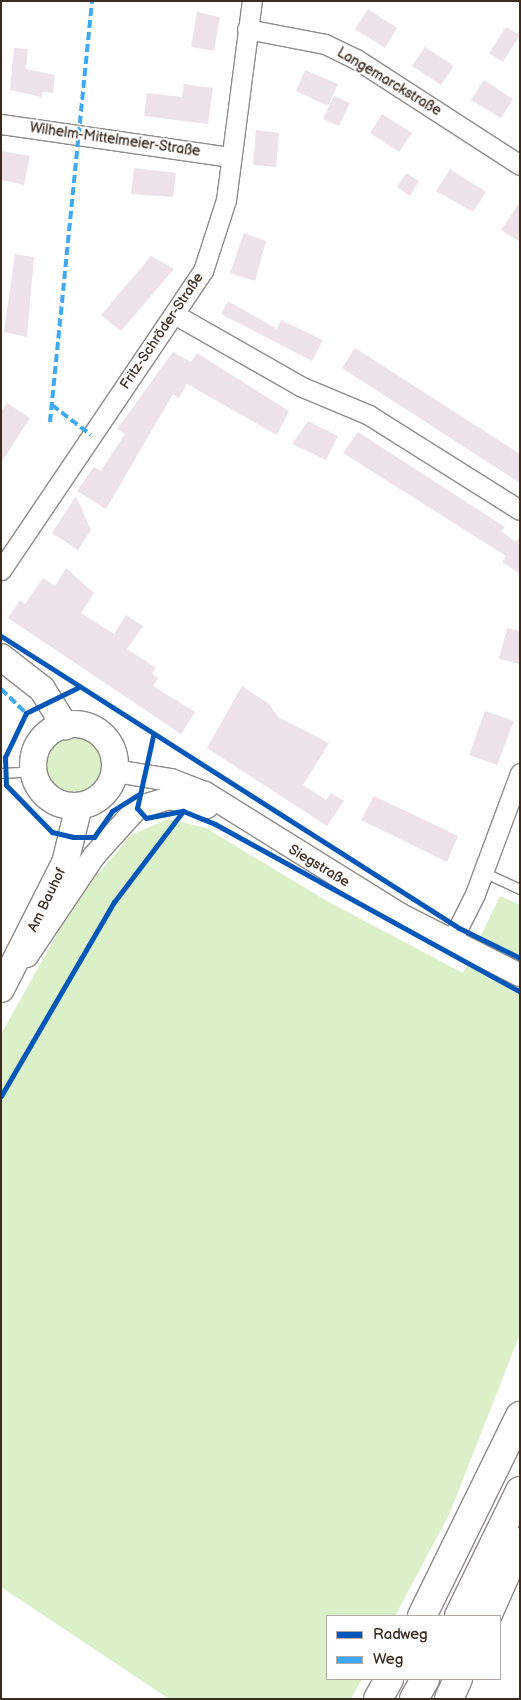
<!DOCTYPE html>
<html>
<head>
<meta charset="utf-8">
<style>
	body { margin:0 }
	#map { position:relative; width:521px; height:1700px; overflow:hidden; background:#fff; font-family:"Balsamiq Sans",sans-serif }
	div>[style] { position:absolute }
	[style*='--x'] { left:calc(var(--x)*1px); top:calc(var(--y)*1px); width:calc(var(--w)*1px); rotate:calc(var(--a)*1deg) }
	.green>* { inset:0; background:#dbefc9 }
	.round { border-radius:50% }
	.building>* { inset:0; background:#ece2e7 }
	.roads { filter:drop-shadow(1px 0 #8e8b88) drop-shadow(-1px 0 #8e8b88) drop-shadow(0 1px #8e8b88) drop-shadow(0 -1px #8e8b88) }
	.service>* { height:9px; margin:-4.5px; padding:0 4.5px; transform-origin:4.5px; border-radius:4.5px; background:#fff }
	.minor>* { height:19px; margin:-9.5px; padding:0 9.5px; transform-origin:9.5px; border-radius:9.5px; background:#fff }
	.tertiary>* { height:22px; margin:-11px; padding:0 11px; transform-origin:11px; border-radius:11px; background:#fff }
	.secondary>* { height:26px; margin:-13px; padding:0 13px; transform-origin:13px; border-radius:13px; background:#fff }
	.secondary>.ring { margin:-13px; padding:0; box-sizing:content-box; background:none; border:26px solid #fff; border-radius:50% }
	.motorway>* { height:28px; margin:-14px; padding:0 14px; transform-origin:14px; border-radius:14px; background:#fff }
	.quiet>* { height:4px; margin-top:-2px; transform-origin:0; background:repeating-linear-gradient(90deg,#3fa9f5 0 8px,transparent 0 12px) }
	.cycleway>* { height:5px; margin:-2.5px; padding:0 2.5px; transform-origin:2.5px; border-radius:2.5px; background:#0057b8 }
	span { translate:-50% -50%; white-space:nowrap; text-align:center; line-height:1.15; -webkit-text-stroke:4px #fff; paint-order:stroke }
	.street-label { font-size:14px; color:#3b2a1e }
	.frame { position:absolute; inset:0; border:2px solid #3b2a1e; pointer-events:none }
	.legend { position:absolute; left:326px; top:1615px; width:175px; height:65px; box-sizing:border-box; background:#fff; border:1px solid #b1aaa5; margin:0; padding:6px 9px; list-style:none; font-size:15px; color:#3b2a1e }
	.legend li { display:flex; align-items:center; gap:10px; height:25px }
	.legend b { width:25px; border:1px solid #b1aaa5 }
</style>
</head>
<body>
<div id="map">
	<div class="green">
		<i class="round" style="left:45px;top:737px;width:58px;height:58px"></i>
		<i style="clip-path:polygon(168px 819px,206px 828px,327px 901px,463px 973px,500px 896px,520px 905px,520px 1334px,449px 1515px,395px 1616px,327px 1616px,327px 1679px,362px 1679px,351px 1699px,169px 1699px,1px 1587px,1px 1034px,78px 897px,131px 835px)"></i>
	</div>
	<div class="building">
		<i style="clip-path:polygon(368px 9px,397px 28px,385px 48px,355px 29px)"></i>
		<i style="clip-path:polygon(197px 12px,220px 17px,214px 51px,191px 47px)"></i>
		<i style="clip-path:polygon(506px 27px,520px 35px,503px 62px,489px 53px)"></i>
		<i style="clip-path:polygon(425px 47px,454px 66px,441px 85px,412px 66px)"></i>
		<i style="clip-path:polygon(14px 48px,28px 49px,26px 69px,55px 75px,53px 93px,42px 92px,42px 97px,10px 90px)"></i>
		<i style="clip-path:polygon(305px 70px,338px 84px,328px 106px,296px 91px)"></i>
		<i style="clip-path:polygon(484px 80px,513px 99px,501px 118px,471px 100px)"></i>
		<i style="clip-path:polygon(184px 84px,213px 88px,208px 124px,144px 116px,147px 93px,182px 97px)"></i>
		<i style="clip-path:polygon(334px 96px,350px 103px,339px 126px,323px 119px)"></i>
		<i style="clip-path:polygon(382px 114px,412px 133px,399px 152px,370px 133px)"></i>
		<i style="clip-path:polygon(256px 130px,279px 133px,276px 167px,253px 165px)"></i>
		<i style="clip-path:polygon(1px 151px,30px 156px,24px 185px,1px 180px)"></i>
		<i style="clip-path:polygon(134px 168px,176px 173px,173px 197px,131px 194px)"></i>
		<i style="clip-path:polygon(450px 169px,486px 192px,473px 212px,436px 191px)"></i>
		<i style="clip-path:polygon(406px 173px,419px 181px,410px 196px,397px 187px)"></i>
		<i style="clip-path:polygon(520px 202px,520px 242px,501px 230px)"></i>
		<i style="clip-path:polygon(244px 233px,266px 241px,255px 281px,230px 273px)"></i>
		<i style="clip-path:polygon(15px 254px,34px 257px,27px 337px,4px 332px)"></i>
		<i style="clip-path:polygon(151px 256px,174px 269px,121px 331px,101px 315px)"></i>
		<i style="clip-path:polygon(228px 301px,277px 329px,281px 320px,323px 340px,312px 361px,221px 314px)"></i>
		<i style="clip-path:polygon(355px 348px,520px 454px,520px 483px,342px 368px)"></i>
		<i style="clip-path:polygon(173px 352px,191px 362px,197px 353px,289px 411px,277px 435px,187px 384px,179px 398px,173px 394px,106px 509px,77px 491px,94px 467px,101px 471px,125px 434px,117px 429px)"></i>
		<i style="clip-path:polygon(7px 403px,30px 418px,1px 463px,1px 412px)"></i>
		<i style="clip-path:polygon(308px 421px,338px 436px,326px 460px,292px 444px)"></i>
		<i style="clip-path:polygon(358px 432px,505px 527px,501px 531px,516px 542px,520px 536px,520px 574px,502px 562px,506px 556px,343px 453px)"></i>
		<i style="clip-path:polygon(76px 496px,91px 530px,78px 550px,52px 533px)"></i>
		<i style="clip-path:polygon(66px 568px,94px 593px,81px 613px,114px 634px,126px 615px,143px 626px,127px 649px,156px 668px,152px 674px,158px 678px,153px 686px,195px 712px,181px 734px,8px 618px,20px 600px,25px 604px,43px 578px,55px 586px)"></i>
		<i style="clip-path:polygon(507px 628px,520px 631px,520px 664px,499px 659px)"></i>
		<i style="clip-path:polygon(242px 686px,269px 704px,278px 717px,329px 743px,303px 785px,326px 800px,331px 793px,344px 801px,327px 826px,207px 748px)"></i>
		<i style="clip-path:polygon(485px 711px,514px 721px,497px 765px,469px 755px)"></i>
		<i style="clip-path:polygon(374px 796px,458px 836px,447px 862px,361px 820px)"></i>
	</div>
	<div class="roads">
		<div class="service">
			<i style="--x:1;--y:773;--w:33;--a:-3"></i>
			<i style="--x:483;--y:872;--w:41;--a:24.7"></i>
		</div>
		<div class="minor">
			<i style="--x:247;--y:29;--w:79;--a:10.9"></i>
			<i style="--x:325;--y:44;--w:34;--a:26"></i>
			<i style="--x:356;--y:59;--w:195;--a:32.9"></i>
			<i style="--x:1;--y:124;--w:230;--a:8.2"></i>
			<i style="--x:174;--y:314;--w:145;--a:29.7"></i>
			<i style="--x:300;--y:386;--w:75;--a:22.8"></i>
			<i style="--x:369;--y:415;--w:178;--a:32.2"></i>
			<i style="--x:1;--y:570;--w:361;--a:-56"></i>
			<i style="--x:203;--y:271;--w:75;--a:-72.1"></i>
			<i style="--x:226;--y:200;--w:201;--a:-82.6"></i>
			<i style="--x:451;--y:942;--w:54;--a:-63.4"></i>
			<i style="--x:475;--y:894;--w:129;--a:-69.6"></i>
		</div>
		<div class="tertiary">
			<i style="--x:115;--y:771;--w:57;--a:9.1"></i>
			<i style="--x:171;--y:780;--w:36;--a:21"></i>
			<i style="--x:205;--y:793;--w:231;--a:31.9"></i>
			<i style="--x:401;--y:915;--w:133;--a:26.8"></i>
			<i style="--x:27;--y:956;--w:120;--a:-56.2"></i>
			<i style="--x:94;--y:856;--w:64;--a:-48.1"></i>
			<i style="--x:137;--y:808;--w:34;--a:-17"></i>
			<i style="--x:170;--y:798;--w:38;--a:14"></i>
		</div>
		<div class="secondary">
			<i style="--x:1;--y:657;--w:52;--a:38"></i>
			<i style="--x:42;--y:689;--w:44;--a:58.1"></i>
			<i class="ring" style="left:33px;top:724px;width:56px;height:56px"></i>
			<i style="--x:1;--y:989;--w:141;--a:-63.1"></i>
			<i style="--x:65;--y:863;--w:59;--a:-76.2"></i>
		</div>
		<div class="motorway">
			<i style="--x:422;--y:1616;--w:223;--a:-63.9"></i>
			<i style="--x:459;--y:1616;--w:139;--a:-64"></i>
			<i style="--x:487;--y:1616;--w:81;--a:-66"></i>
			<i style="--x:378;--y:1699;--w:23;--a:-61"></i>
			<i style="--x:414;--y:1699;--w:23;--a:-61"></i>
			<i style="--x:449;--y:1699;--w:22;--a:-66"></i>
		</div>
	</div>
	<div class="quiet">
		<i style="--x:52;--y:405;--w:49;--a:37.6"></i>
		<i style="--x:50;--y:422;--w:423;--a:-84.3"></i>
		<i style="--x:1;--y:689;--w:35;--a:44"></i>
	</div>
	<div class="cycleway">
		<i style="--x:1;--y:636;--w:543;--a:32.52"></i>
		<i style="--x:459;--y:928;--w:68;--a:26.2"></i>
		<i style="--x:77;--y:688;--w:57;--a:153.9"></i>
		<i style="--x:26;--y:713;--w:49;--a:115.5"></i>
		<i style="--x:5;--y:757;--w:28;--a:88"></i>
		<i style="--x:6;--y:785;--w:66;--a:45.6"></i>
		<i style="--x:52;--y:832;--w:22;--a:13"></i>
		<i style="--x:73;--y:837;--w:21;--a:0"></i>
		<i style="--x:94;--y:837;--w:32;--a:-55"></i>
		<i style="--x:112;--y:811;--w:31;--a:-32"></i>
		<i style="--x:153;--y:736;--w:74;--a:102.5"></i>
		<i style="--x:137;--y:808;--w:13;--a:48"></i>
		<i style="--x:146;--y:818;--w:38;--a:-11"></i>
		<i style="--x:183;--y:811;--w:35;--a:22"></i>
		<i style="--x:215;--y:824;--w:348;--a:28.8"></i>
		<i style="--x:1;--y:1096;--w:225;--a:-59.8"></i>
		<i style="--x:114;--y:902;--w:114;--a:-52.8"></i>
	</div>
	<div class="street-label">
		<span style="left:389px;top:82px;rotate:31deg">Langemarckstraße</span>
		<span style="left:115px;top:140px;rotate:8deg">Wilhelm-Mittelmeier-Straße</span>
		<span style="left:162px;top:331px;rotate:-56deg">Fritz-Schröder-Straße</span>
		<span style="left:319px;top:866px;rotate:31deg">Siegstraße</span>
		<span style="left:47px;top:900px;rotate:-64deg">Am Bauhof</span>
	</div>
	<div class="frame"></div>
	<ul class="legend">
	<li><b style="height:6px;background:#0057b8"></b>Radweg</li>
	<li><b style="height:6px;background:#3fa9f5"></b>Weg</li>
	</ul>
</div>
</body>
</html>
